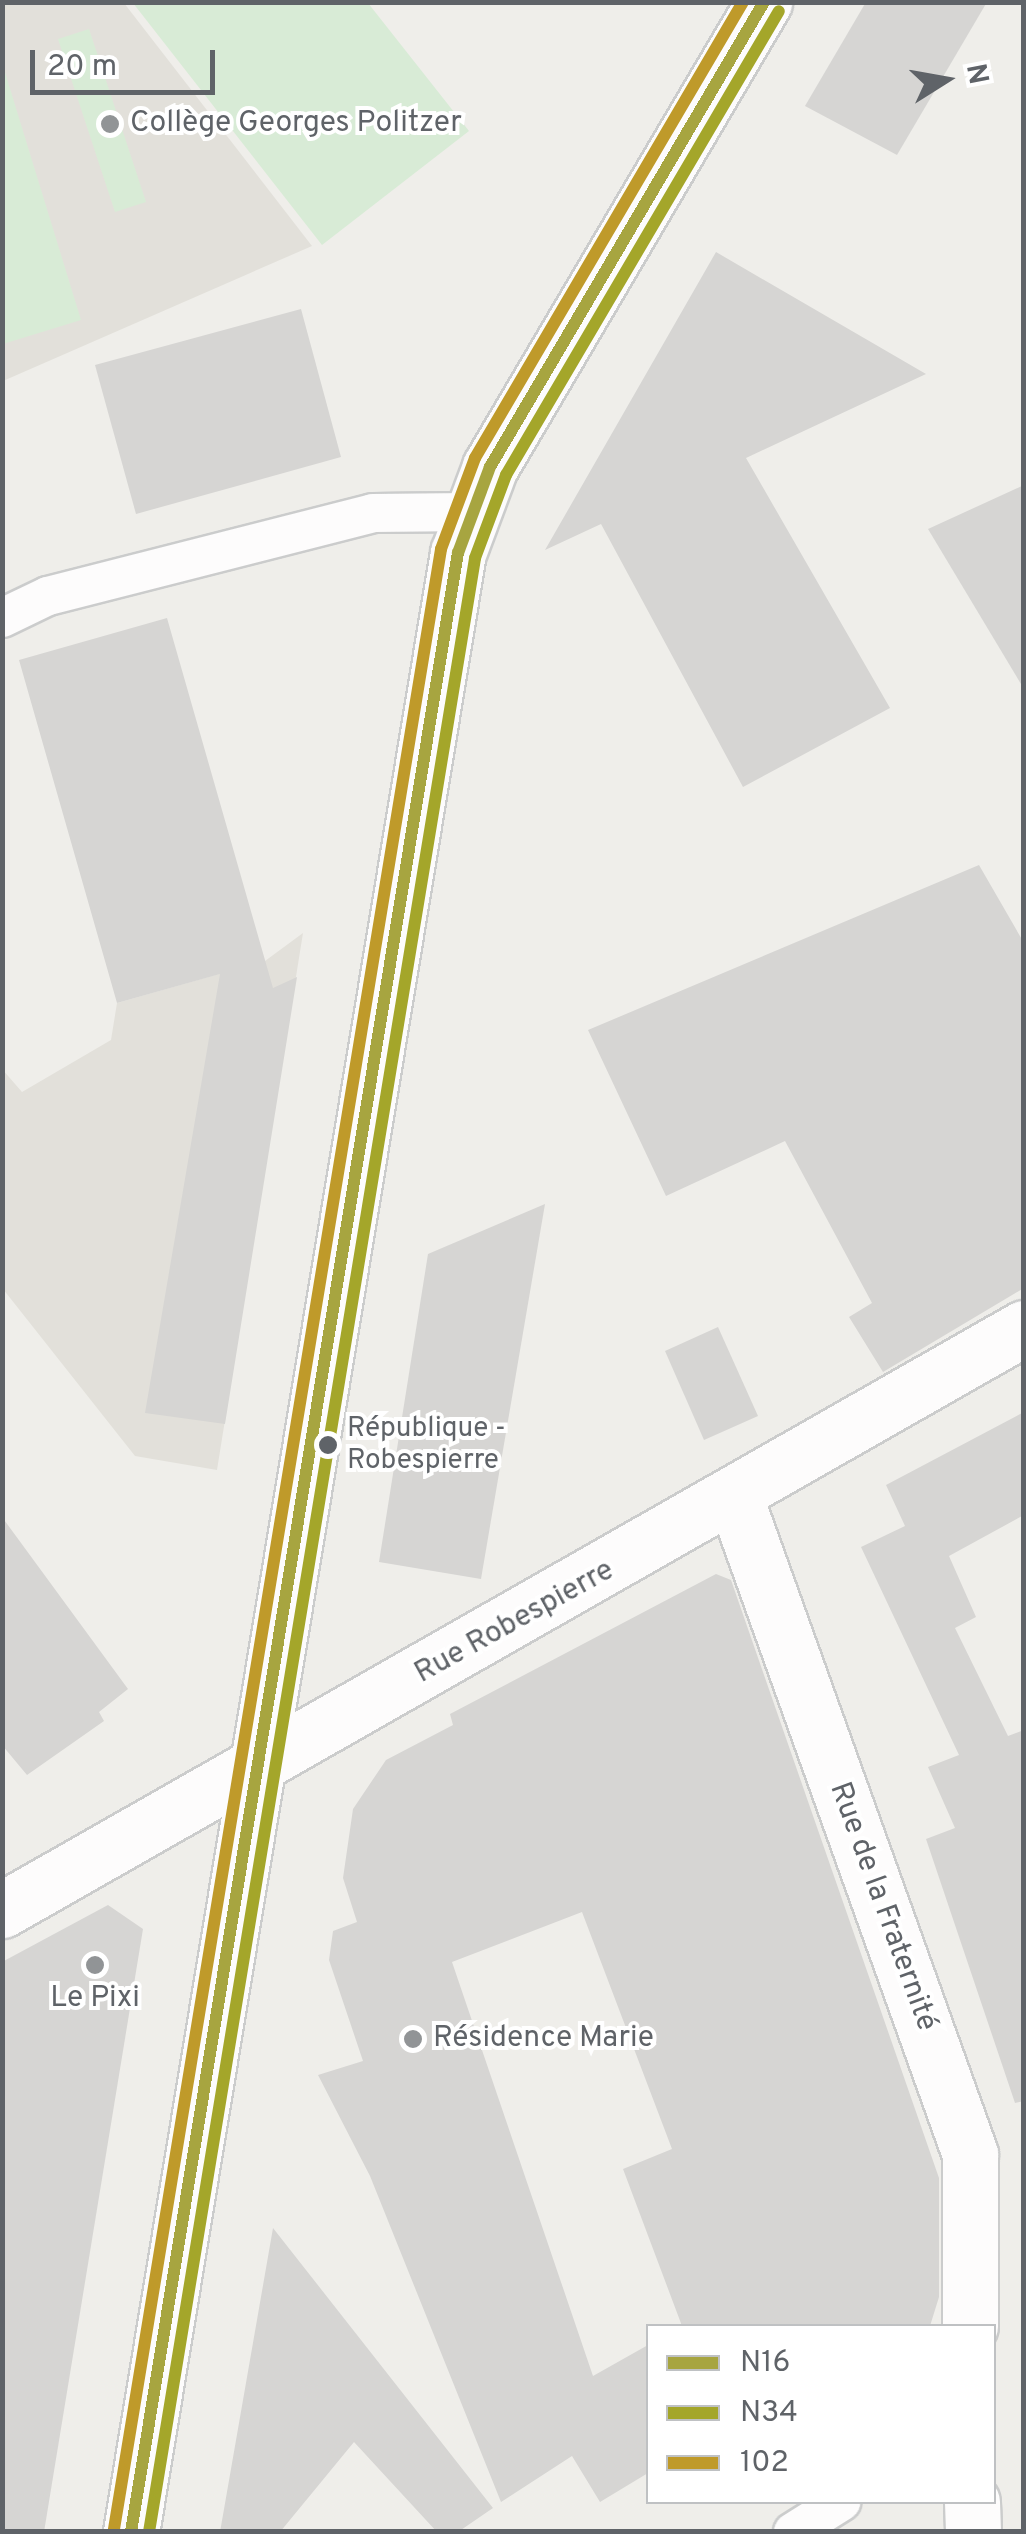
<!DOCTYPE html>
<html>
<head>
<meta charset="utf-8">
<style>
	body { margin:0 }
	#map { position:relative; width:1026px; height:2534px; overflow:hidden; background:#efeeea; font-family:Overpass,sans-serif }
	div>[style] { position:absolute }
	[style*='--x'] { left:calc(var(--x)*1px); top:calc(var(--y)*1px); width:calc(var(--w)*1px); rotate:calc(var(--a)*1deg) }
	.education>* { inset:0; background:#e2e0da }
	.green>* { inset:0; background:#d8ebd6 }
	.building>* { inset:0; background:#d6d5d3 }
	.roads { filter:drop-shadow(2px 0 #cbcccc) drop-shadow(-2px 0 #cbcccc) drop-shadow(0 2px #cbcccc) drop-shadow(0 -2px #cbcccc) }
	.service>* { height:38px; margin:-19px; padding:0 19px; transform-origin:19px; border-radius:19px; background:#fdfcfc }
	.minor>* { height:55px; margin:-27.5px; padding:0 27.5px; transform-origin:27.5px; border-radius:27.5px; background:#fdfcfc }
	.secondary>* { height:55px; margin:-27.5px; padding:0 27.5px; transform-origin:27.5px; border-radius:27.5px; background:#fdfcfc }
	.bus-1>* { height:12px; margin:-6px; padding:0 6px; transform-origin:6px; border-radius:6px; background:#a7a540 }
	.bus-2>* { height:12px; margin:-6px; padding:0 6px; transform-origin:6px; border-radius:6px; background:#a4a62a }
	.bus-3>* { height:12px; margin:-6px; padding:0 6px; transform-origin:6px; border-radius:6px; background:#bf9a2a }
	.dots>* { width:28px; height:28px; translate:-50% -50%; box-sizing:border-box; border:5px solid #fff; border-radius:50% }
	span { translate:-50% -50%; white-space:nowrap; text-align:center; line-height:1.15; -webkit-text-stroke:8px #fff; paint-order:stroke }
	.bus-label { font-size:28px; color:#5f6368 }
	.left { translate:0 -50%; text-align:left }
	.poi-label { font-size:30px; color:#5f6368 }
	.street-label { font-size:30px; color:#5f6368 }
	.frame { position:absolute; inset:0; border:5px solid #5f6368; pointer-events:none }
	.legend { position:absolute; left:646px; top:2324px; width:350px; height:180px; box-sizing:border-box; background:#fff; border:2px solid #bfc1c3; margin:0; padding:12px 18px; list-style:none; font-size:30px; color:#5f6368 }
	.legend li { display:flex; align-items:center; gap:20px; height:50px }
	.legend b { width:50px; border:2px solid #bfc1c3 }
	.north { position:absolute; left:896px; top:30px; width:100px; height:100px; -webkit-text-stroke:8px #fff; paint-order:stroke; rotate:79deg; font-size:28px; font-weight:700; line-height:40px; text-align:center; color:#5f6368 }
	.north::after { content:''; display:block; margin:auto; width:35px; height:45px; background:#5f6368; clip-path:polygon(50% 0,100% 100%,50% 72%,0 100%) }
	.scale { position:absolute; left:30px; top:50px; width:185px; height:45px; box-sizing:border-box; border:5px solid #5f6368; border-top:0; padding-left:12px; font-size:30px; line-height:35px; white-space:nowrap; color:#5f6368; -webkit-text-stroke:8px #fff; paint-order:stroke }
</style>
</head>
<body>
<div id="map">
	<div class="education">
		<i style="clip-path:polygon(3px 3px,124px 3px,312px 246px,3px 381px)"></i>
		<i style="clip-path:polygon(303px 933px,217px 1470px,135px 1456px,3px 1289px,2px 1069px,22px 1092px,111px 1040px,117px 1003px,265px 961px)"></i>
	</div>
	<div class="green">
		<i style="clip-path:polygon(133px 3px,368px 3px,469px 131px,322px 245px)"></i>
		<i style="clip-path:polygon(89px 29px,146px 202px,115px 212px,58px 39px)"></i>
		<i style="clip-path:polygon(3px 66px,81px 320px,3px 344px,2px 344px)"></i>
	</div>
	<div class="building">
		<i style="clip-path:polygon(866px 2px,987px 2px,897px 155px,805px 106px)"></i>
		<i style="clip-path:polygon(716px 252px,926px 374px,746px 458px,890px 708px,743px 787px,601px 524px,545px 550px)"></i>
		<i style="clip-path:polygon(301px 309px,341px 457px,136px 514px,95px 365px)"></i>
		<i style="clip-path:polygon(1024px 485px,1024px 689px,928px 529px)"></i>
		<i style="clip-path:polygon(167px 618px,273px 988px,297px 977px,225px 1424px,145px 1413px,220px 974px,117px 1003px,19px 660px)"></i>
		<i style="clip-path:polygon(979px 865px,1024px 943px,1024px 1288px,883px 1372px,849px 1317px,872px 1303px,785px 1141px,666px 1196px,588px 1030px)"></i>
		<i style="clip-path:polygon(545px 1204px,481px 1579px,379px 1562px,428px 1254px)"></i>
		<i style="clip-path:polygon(718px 1327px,758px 1416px,704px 1440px,665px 1351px)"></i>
		<i style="clip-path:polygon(1024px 1412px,1024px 1515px,949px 1556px,976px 1617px,955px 1628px,1008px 1736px,1024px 1730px,1024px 2101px,1015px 2103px,926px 1839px,955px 1828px,928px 1767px,959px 1755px,861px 1547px,905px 1526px,886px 1485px)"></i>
		<i style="clip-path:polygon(2px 1517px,128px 1689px,99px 1712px,104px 1721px,27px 1775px,2px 1745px)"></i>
		<i style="clip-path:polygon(716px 1574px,731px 1580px,939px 2178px,939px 2297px,930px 2326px,682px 2326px,623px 2169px,672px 2149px,582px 1912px,452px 1962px,593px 2376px,648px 2345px,648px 2473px,600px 2502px,572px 2456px,501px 2502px,370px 2176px,318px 2075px,363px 2061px,329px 1960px,333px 1931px,357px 1922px,343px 1878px,353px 1809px,386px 1760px,453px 1725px,450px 1714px)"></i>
		<i style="clip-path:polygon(108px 1905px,143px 1929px,44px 2532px,2px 2532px,2px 1962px)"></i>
		<i style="clip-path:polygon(273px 2228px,493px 2508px,458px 2532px,437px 2532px,354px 2442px,280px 2532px,220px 2532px)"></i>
	</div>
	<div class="roads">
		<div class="service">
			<i style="--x:2;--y:618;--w:51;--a:-25.6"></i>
			<i style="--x:48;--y:596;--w:335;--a:-14.3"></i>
			<i style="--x:373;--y:513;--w:96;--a:-0.6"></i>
			<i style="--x:793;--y:2532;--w:57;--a:-32"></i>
		</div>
		<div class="minor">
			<i style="--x:735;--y:1498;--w:697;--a:70.29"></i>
			<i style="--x:970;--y:2154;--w:172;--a:90"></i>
			<i style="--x:2;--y:1910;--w:1176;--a:-29.66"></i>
			<i style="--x:972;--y:2502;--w:30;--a:88"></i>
		</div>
		<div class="secondary">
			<i style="--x:131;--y:2532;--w:2006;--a:-80.62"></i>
			<i style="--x:458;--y:553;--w:92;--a:-69.6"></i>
			<i style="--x:490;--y:467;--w:540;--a:-59.49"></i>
		</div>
	</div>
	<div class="bus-1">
		<i style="--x:131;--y:2532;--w:2006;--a:-80.62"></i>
		<i style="--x:458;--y:553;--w:92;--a:-69.6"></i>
		<i style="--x:490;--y:467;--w:540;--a:-59.49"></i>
	</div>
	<div class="bus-2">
		<i style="--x:149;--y:2532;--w:2001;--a:-80.62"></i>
		<i style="--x:475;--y:558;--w:89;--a:-69.5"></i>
		<i style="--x:506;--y:475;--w:538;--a:-59.53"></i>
	</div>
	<div class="bus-3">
		<i style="--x:114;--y:2529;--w:2007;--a:-80.62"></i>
		<i style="--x:441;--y:549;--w:97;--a:-69.5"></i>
		<i style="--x:475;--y:458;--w:529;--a:-59.56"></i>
	</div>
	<div class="dots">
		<i style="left:110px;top:124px;background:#919496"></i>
		<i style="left:328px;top:1445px;background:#5f6368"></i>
		<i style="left:95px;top:1965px;background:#919496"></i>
		<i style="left:413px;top:2039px;background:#919496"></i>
	</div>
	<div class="bus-label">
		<span class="left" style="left:347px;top:1445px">République -<br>Robespierre</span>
	</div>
	<div class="poi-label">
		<span class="left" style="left:130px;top:124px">Collège Georges Politzer</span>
		<span style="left:95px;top:1999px">Le Pixi</span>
		<span class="left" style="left:433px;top:2039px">Résidence Marie</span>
	</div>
	<div class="street-label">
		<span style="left:515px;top:1623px;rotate:-29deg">Rue Robespierre</span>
		<span style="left:882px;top:1907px;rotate:70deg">Rue de la Fraternité</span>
	</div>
	<div class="frame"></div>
	<ul class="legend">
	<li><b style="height:12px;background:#a7a540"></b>N16</li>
	<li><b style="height:12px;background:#a4a62a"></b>N34</li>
	<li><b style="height:12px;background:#bf9a2a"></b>102</li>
	</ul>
	<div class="north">N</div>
	<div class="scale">20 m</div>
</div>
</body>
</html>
